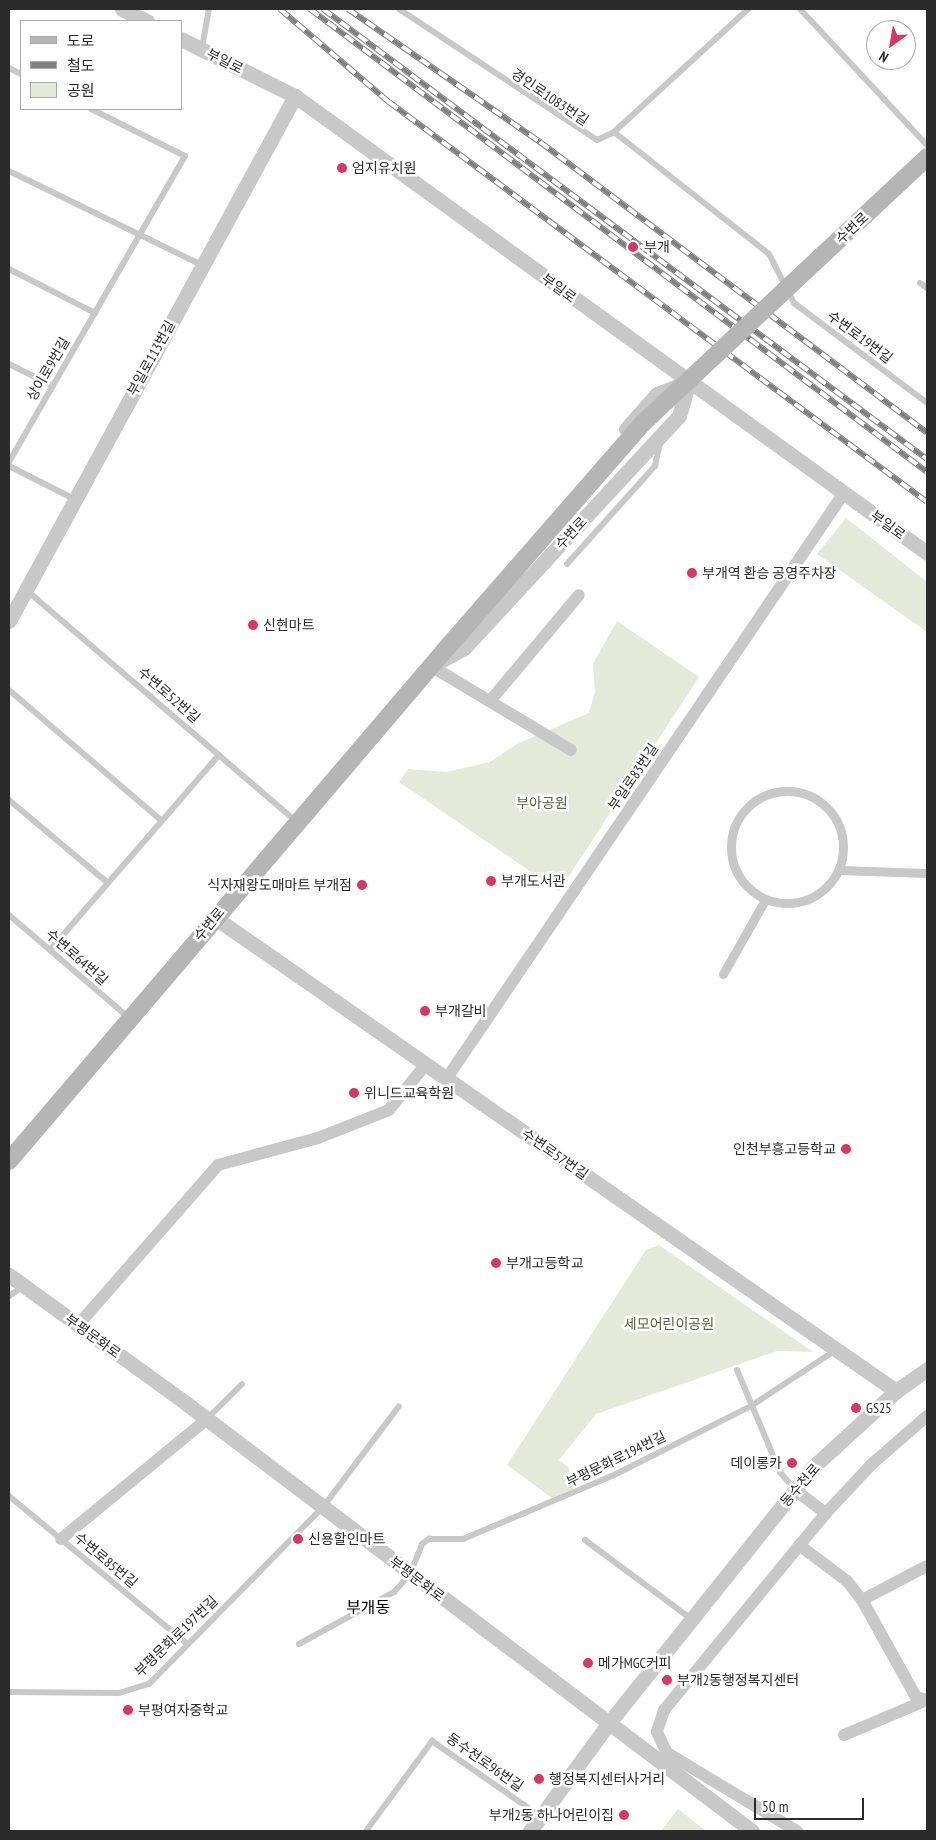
<!DOCTYPE html>
<html>
<head>
<meta charset="utf-8">
<style>
	body { margin:0 }
	#map { position:relative; width:936px; height:1840px; overflow:hidden; background:#fff; font-family:"PT Sans Narrow","Noto Sans KR",sans-serif }
	div>[style] { position:absolute }
	[style*='--x'] { left:calc(var(--x)*1px); top:calc(var(--y)*1px); width:calc(var(--w)*1px); rotate:calc(var(--a)*1deg) }
	.green>* { inset:0; background:#e4e9d9 }
	.service>* { height:6px; margin:-3px; padding:0 3px; transform-origin:3px; border-radius:3px; background:#c8c8c8 }
	.pedestrian>* { height:9px; margin:-4.5px; padding:0 4.5px; transform-origin:4.5px; border-radius:4.5px; background:#c8c8c8 }
	.pedestrian>.ring { margin:-4.5px; padding:0; box-sizing:content-box; background:none; border:9px solid #c8c8c8; border-radius:50% }
	.minor>* { height:12px; margin:-6px; padding:0 6px; transform-origin:6px; border-radius:6px; background:#c8c8c8 }
	.tertiary>* { height:15px; margin:-7.5px; padding:0 7.5px; transform-origin:7.5px; border-radius:7.5px; background:#c8c8c8 }
	.secondary>* { height:18px; margin:-9px; padding:0 9px; transform-origin:9px; border-radius:9px; background:#b5b5b5 }
	.rail>* { height:5.5px; margin-top:-2.75px; transform-origin:0; background:repeating-linear-gradient(90deg,#fff 0 11px,#808080 0 22px); box-sizing:border-box; border-block:1px solid #808080 }
	.secondary-bridge>* { height:18px; margin:-9px; padding:0 9px; transform-origin:9px; border-radius:9px; background:#b5b5b5 }
	.dots>* { width:14px; height:14px; translate:-50% -50%; box-sizing:border-box; border:2px solid #fff; border-radius:50% }
	span { translate:-50% -50%; white-space:nowrap; text-align:center; line-height:1.15; -webkit-text-stroke:5px #fff; paint-order:stroke }
	.street-label { font-size:14px; color:#2b2b2b }
	.poi-label { font-size:14px; color:#2b2b2b }
	.left { translate:0 -50%; text-align:left }
	.right { translate:-100% -50%; text-align:right }
	.park-label { font-size:14px; color:#56643c }
	.quarter-label { font-size:16px; color:#000 }
	.frame { position:absolute; inset:0; border:10px solid #2b2b2b; pointer-events:none }
	.legend { position:absolute; left:20px; top:20px; width:162px; height:90px; box-sizing:border-box; background:#fff; border:1px solid #aaa; margin:0; padding:6px 9px; list-style:none; font-size:15px; color:#2b2b2b }
	.legend li { display:flex; align-items:center; gap:10px; height:25px }
	.legend b { width:25px; border:1px solid #aaa }
	.north { position:absolute; left:866px; top:20px; width:50px; height:50px; box-sizing:border-box; background:#fff; border:1px solid #aaa; border-radius:50%; rotate:212deg; font-size:14px; font-weight:700; line-height:20px; text-align:center; color:#2b2b2b }
	.north::after { content:''; display:block; margin:auto; width:18px; height:22px; background:#da3662; clip-path:polygon(50% 0,100% 100%,50% 72%,0 100%) }
	.scale { position:absolute; left:754px; top:1798px; width:110px; height:22px; box-sizing:border-box; border:2px solid #2b2b2b; border-top:0; padding-left:6px; font-size:15px; line-height:18px; white-space:nowrap; color:#2b2b2b; -webkit-text-stroke:4px #fff; paint-order:stroke }
</style>
</head>
<body>
<div id="map">
	<div class="green">
		<i style="clip-path:polygon(846px 518px,927px 582px,927px 632px,817px 554px)"></i>
		<i style="clip-path:polygon(617px 621px,699px 677px,559px 891px,399px 782px,408px 769px,446px 772px,490px 762px,517px 744px,589px 713px,595px 692px,593px 664px)"></i>
		<i style="clip-path:polygon(659px 1245px,813px 1352px,777px 1351px,596px 1414px,559px 1460px,569px 1468px,570px 1482px,577px 1487px,552px 1498px,507px 1465px,646px 1250px)"></i>
		<i style="clip-path:polygon(678px 1809px,706px 1831px,661px 1831px)"></i>
	</div>
	<div class="service">
		<i style="--x:399;--y:9;--w:237;--a:33.5"></i>
		<i style="--x:597;--y:140;--w:19;--a:-25"></i>
		<i style="--x:614;--y:132;--w:182;--a:-42.5"></i>
		<i style="--x:800;--y:9;--w:186;--a:47"></i>
		<i style="--x:202;--y:48;--w:40;--a:-80"></i>
		<i style="--x:9;--y:68;--w:13;--a:27"></i>
		<i style="--x:614;--y:132;--w:197;--a:38.2"></i>
		<i style="--x:769;--y:254;--w:55;--a:63"></i>
		<i style="--x:794;--y:303;--w:166;--a:36.9"></i>
		<i style="--x:9;--y:171;--w:215;--a:26"></i>
		<i style="--x:9;--y:269;--w:97;--a:27.1"></i>
		<i style="--x:920;--y:283;--w:9;--a:36"></i>
		<i style="--x:9;--y:364;--w:49;--a:26.6"></i>
		<i style="--x:9;--y:462;--w:353;--a:-60.1"></i>
		<i style="--x:185;--y:156;--w:105;--a:-153.4"></i>
		<i style="--x:9;--y:466;--w:73;--a:26.9"></i>
		<i style="--x:567;--y:564;--w:132;--a:-48.1"></i>
		<i style="--x:655;--y:466;--w:24;--a:-78"></i>
		<i style="--x:25;--y:589;--w:357;--a:40.6"></i>
		<i style="--x:9;--y:690;--w:201;--a:40.6"></i>
		<i style="--x:9;--y:800;--w:129;--a:40"></i>
		<i style="--x:9;--y:915;--w:158;--a:40.6"></i>
		<i style="--x:50;--y:950;--w:258;--a:-49.1"></i>
		<i style="--x:9;--y:1296;--w:18;--a:-34"></i>
		<i style="--x:737;--y:1370;--w:111;--a:67.1"></i>
		<i style="--x:780;--y:1472;--w:23;--a:50"></i>
		<i style="--x:208;--y:1418;--w:48;--a:-45"></i>
		<i style="--x:9;--y:1496;--w:231;--a:39.7"></i>
		<i style="--x:585;--y:1540;--w:131;--a:36.6"></i>
		<i style="--x:299;--y:1644;--w:108;--a:-28.7"></i>
		<i style="--x:394;--y:1592;--w:24;--a:-48"></i>
		<i style="--x:410;--y:1574;--w:32;--a:-68"></i>
		<i style="--x:422;--y:1544;--w:9;--a:-36"></i>
		<i style="--x:429;--y:1539;--w:34;--a:0"></i>
		<i style="--x:463;--y:1539;--w:166;--a:-23"></i>
		<i style="--x:616;--y:1474;--w:151;--a:-26.7"></i>
		<i style="--x:751;--y:1406;--w:102;--a:-33.4"></i>
		<i style="--x:9;--y:1692;--w:110;--a:0.5"></i>
		<i style="--x:119;--y:1693;--w:31;--a:-17"></i>
		<i style="--x:149;--y:1684;--w:248;--a:-45.5"></i>
		<i style="--x:323;--y:1507;--w:126;--a:-53"></i>
		<i style="--x:366;--y:1831;--w:112;--a:-53.7"></i>
		<i style="--x:432;--y:1741;--w:131;--a:34.8"></i>
	</div>
	<div class="pedestrian">
		<i class="ring" style="left:731px;top:791px;width:103px;height:103px"></i>
		<i style="--x:839;--y:870;--w:88;--a:2"></i>
		<i style="--x:723;--y:974;--w:85;--a:-60.4"></i>
	</div>
	<div class="minor">
		<i style="--x:431;--y:666;--w:163;--a:31"></i>
		<i style="--x:490;--y:701;--w:138;--a:-50"></i>
		<i style="--x:447;--y:1078;--w:707;--a:-55.84"></i>
		<i style="--x:78;--y:1325;--w:213;--a:-48.8"></i>
		<i style="--x:218;--y:1165;--w:104;--a:-15.1"></i>
		<i style="--x:318;--y:1138;--w:76;--a:-21.5"></i>
		<i style="--x:389;--y:1110;--w:59;--a:-51.2"></i>
		<i style="--x:795;--y:1490;--w:39;--a:37"></i>
		<i style="--x:826;--y:1513;--w:255;--a:129.4"></i>
		<i style="--x:664;--y:1710;--w:23;--a:108"></i>
		<i style="--x:657;--y:1732;--w:23;--a:65"></i>
		<i style="--x:667;--y:1753;--w:152;--a:31"></i>
		<i style="--x:826;--y:1513;--w:69;--a:-46.8"></i>
		<i style="--x:873;--y:1463;--w:72;--a:-41"></i>
		<i style="--x:61;--y:1539;--w:189;--a:-39.4"></i>
		<i style="--x:799;--y:1545;--w:60;--a:36.9"></i>
		<i style="--x:847;--y:1581;--w:24;--a:52"></i>
		<i style="--x:927;--y:1700;--w:11;--a:-165"></i>
		<i style="--x:916;--y:1697;--w:111;--a:-119.1"></i>
		<i style="--x:862;--y:1600;--w:73;--a:-27.6"></i>
		<i style="--x:844;--y:1735;--w:90;--a:-22.9"></i>
	</div>
	<div class="tertiary">
		<i style="--x:122;--y:9;--w:28;--a:26"></i>
		<i style="--x:181;--y:39;--w:127;--a:26.6"></i>
		<i style="--x:295;--y:96;--w:780;--a:35.87"></i>
		<i style="--x:626;--y:429;--w:47;--a:-48.5"></i>
		<i style="--x:657;--y:394;--w:28;--a:-21"></i>
		<i style="--x:9;--y:621;--w:598;--a:-61.42"></i>
		<i style="--x:437;--y:663;--w:31;--a:-29"></i>
		<i style="--x:464;--y:648;--w:316;--a:-47.2"></i>
		<i style="--x:679;--y:416;--w:36;--a:-74"></i>
		<i style="--x:214;--y:917;--w:831;--a:34.8"></i>
		<i style="--x:9;--y:1275;--w:220;--a:35.9"></i>
		<i style="--x:187;--y:1404;--w:708;--a:37.08"></i>
		<i style="--x:530;--y:1831;--w:132;--a:-53.9"></i>
		<i style="--x:608;--y:1724;--w:330;--a:-51.4"></i>
		<i style="--x:814;--y:1466;--w:111;--a:-42.4"></i>
		<i style="--x:896;--y:1391;--w:38;--a:-35"></i>
	</div>
	<div class="secondary">
		<i style="--x:9;--y:1161;--w:672;--a:-49.53"></i>
	</div>
	<div class="rail">
		<i style="--x:280;--y:9;--w:143;--a:40.5"></i>
		<i style="--x:389;--y:102;--w:670;--a:36.63"></i>
		<i style="--x:310;--y:9;--w:771;--a:36.88"></i>
		<i style="--x:323;--y:9;--w:753;--a:36.69"></i>
		<i style="--x:348;--y:9;--w:234;--a:34.7"></i>
		<i style="--x:540;--y:142;--w:484;--a:36.9"></i>
	</div>
	<div class="secondary-bridge">
		<i style="--x:445;--y:650;--w:301;--a:-48.9"></i>
		<i style="--x:643;--y:423;--w:389;--a:-43.1"></i>
	</div>
	<div class="dots">
		<i style="left:342px;top:168px;background:#da3662"></i>
		<i style="left:633px;top:247px;background:#da3662"></i>
		<i style="left:692px;top:573px;background:#da3662"></i>
		<i style="left:253px;top:625px;background:#da3662"></i>
		<i style="left:491px;top:881px;background:#da3662"></i>
		<i style="left:362px;top:885px;background:#da3662"></i>
		<i style="left:425px;top:1011px;background:#da3662"></i>
		<i style="left:354px;top:1093px;background:#da3662"></i>
		<i style="left:846px;top:1149px;background:#da3662"></i>
		<i style="left:496px;top:1263px;background:#da3662"></i>
		<i style="left:856px;top:1408px;background:#da3662"></i>
		<i style="left:792px;top:1463px;background:#da3662"></i>
		<i style="left:298px;top:1539px;background:#da3662"></i>
		<i style="left:588px;top:1663px;background:#da3662"></i>
		<i style="left:667px;top:1680px;background:#da3662"></i>
		<i style="left:128px;top:1710px;background:#da3662"></i>
		<i style="left:539px;top:1779px;background:#da3662"></i>
		<i style="left:624px;top:1815px;background:#da3662"></i>
	</div>
	<div class="street-label">
		<span style="left:225px;top:61px;rotate:27deg">부일로</span>
		<span style="left:550px;top:97px;rotate:34deg">경인로1083번길</span>
		<span style="left:852px;top:228px;rotate:-43deg">수변로</span>
		<span style="left:559px;top:288px;rotate:36deg">부일로</span>
		<span style="left:860px;top:337px;rotate:37deg">수변로19번길</span>
		<span style="left:151px;top:358px;rotate:-61deg">부일로113번길</span>
		<span style="left:48px;top:369px;rotate:-60deg">상이로9번길</span>
		<span style="left:888px;top:525px;rotate:36deg">부일로</span>
		<span style="left:571px;top:533px;rotate:-47deg">수변로</span>
		<span style="left:169px;top:695px;rotate:41deg">수변로52번길</span>
		<span style="left:633px;top:777px;rotate:-56deg">부일로83번길</span>
		<span style="left:209px;top:924px;rotate:-50deg">수변로</span>
		<span style="left:77px;top:957px;rotate:41deg">수변로64번길</span>
		<span style="left:555px;top:1154px;rotate:35deg">수변로57번길</span>
		<span style="left:93px;top:1336px;rotate:36deg">부평문화로</span>
		<span style="left:616px;top:1459px;rotate:-26deg">부평문화로194번길</span>
		<span style="left:800px;top:1485px;rotate:-49deg">동수천로</span>
		<span style="left:106px;top:1560px;rotate:40deg">수변로85번길</span>
		<span style="left:417px;top:1579px;rotate:37deg">부평문화로</span>
		<span style="left:176px;top:1636px;rotate:-44deg">부평문화로197번길</span>
		<span style="left:485px;top:1762px;rotate:35deg">동수천로96번길</span>
	</div>
	<div class="poi-label">
		<span class="left" style="left:352px;top:168px">엄지유치원</span>
		<span class="left" style="left:644px;top:247px">부개</span>
		<span class="left" style="left:702px;top:573px">부개역 환승 공영주차장</span>
		<span class="left" style="left:263px;top:625px">신현마트</span>
		<span class="left" style="left:501px;top:881px">부개도서관</span>
		<span class="right" style="left:352px;top:885px">식자재왕도매마트 부개점</span>
		<span class="left" style="left:435px;top:1011px">부개갈비</span>
		<span class="left" style="left:364px;top:1093px">위니드교육학원</span>
		<span class="right" style="left:836px;top:1149px">인천부흥고등학교</span>
		<span class="left" style="left:506px;top:1263px">부개고등학교</span>
		<span class="left" style="left:866px;top:1408px">GS25</span>
		<span class="right" style="left:782px;top:1463px">데이롱카</span>
		<span class="left" style="left:308px;top:1539px">신용할인마트</span>
		<span class="left" style="left:598px;top:1663px">메가MGC커피</span>
		<span class="left" style="left:677px;top:1680px">부개2동행정복지센터</span>
		<span class="left" style="left:138px;top:1710px">부평여자중학교</span>
		<span class="left" style="left:549px;top:1779px">행정복지센터사거리</span>
		<span class="right" style="left:614px;top:1815px">부개2동 하나어린이집</span>
	</div>
	<div class="park-label">
		<span style="left:542px;top:803px">부아공원</span>
		<span style="left:669px;top:1324px">세모어린이공원</span>
	</div>
	<div class="quarter-label">
		<span style="left:368px;top:1607px">부개동</span>
	</div>
	<div class="frame"></div>
	<ul class="legend">
	<li><b style="height:6px;background:#b5b5b5"></b>도로</li>
	<li><b style="height:6px;background:#808080"></b>철도</li>
	<li><b style="height:14px;background:#e4e9d9"></b>공원</li>
	</ul>
	<div class="north">N</div>
	<div class="scale">50 m</div>
</div>
</body>
</html>
